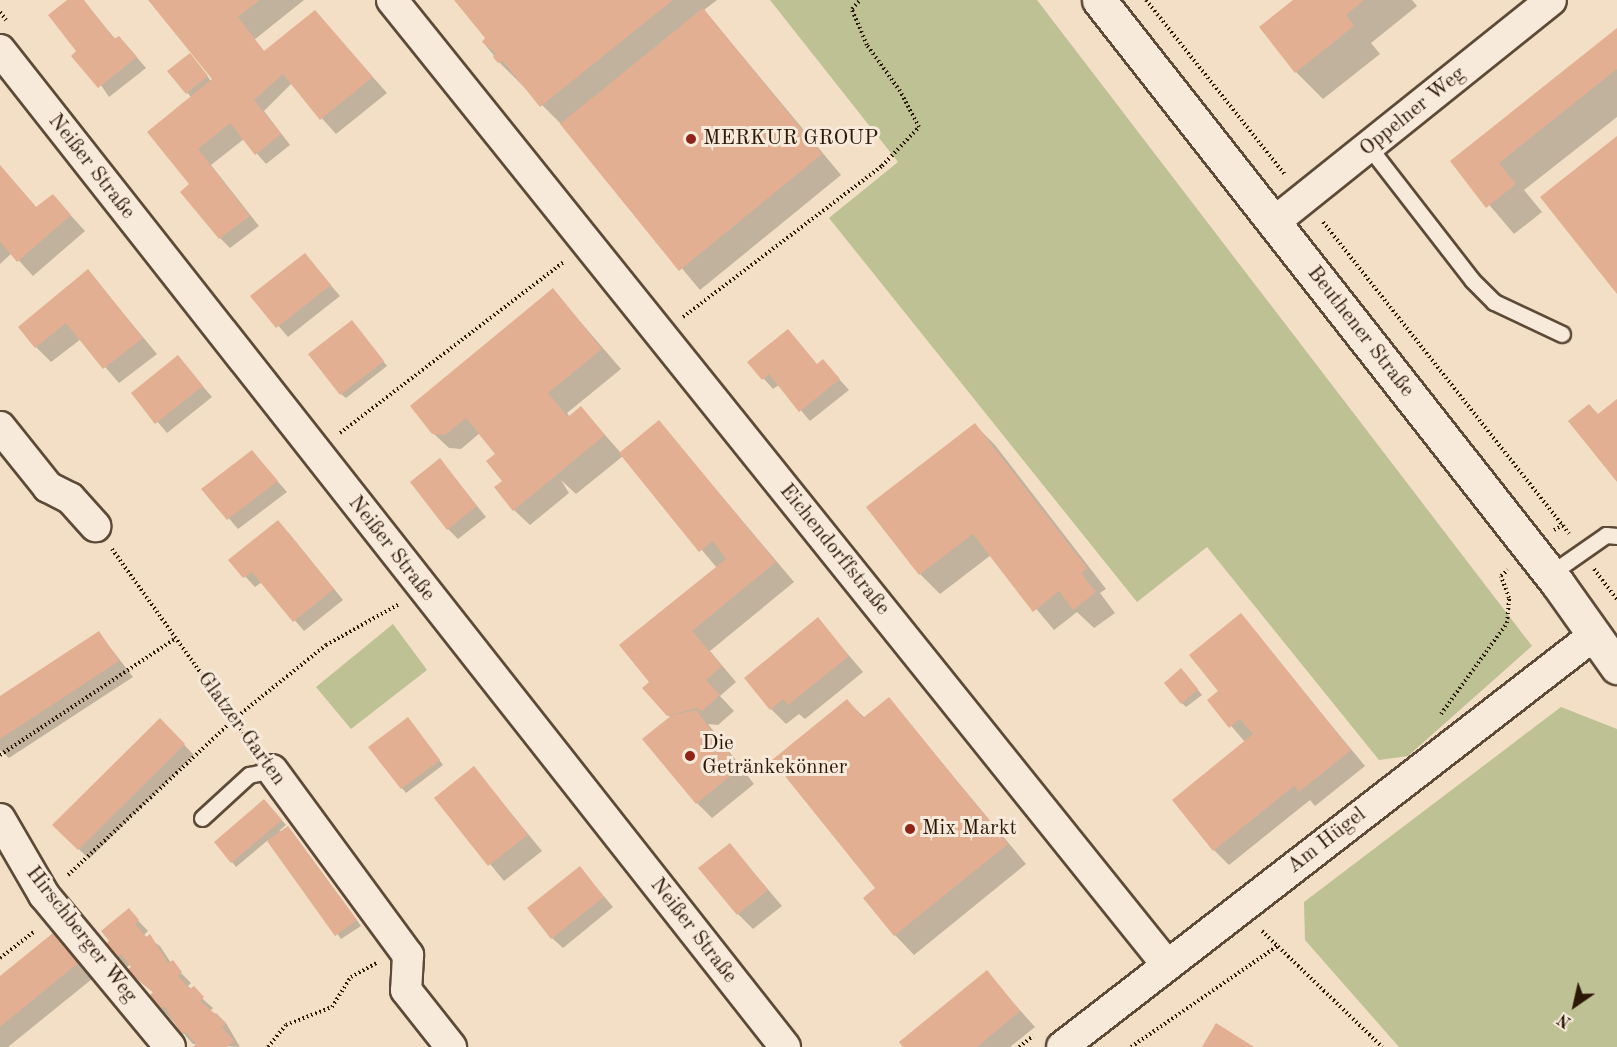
<!DOCTYPE html>
<html>
<head>
<meta charset="utf-8">
<style>
	body { margin:0 }
	#map { position:relative; width:1617px; height:1047px; overflow:hidden; background:#f2dfc6; font-family:"Old Standard TT",serif }
	div>[style] { position:absolute }
	[style*='--x'] { left:calc(var(--x)*1px); top:calc(var(--y)*1px); width:calc(var(--w)*1px); rotate:calc(var(--a)*1deg) }
	.green>* { inset:0; background:#bdc193 }
	.shadow>* { inset:0; background:#0003 }
	.building>* { inset:0; background:#e2af92 }
	.path>* { height:4px; margin-top:-2px; transform-origin:0; background:repeating-linear-gradient(90deg,#2b1807 0 1.5px,transparent 0 4.5px) }
	.roads { filter:drop-shadow(2px 0 #5d4a37) drop-shadow(-2px 0 #5d4a37) drop-shadow(0 2px #5d4a37) drop-shadow(0 -2px #5d4a37) }
	.lane>* { height:15px; margin:-7.5px; padding:0 7.5px; transform-origin:7.5px; border-radius:7.5px; background:#f7eada }
	.street>* { height:30px; margin:-15px; padding:0 15px; transform-origin:15px; border-radius:15px; background:#f7eada }
	.secondary>* { height:33px; margin:-16.5px; padding:0 16.5px; transform-origin:16.5px; border-radius:16.5px; background:#f7eada }
	.dots>* { width:16px; height:16px; translate:-50% -50%; box-sizing:border-box; border:3px solid #f7eada; border-radius:50% }
	span { translate:-50% -50%; white-space:nowrap; text-align:center; line-height:1.15; -webkit-text-stroke:6px #f7eada; paint-order:stroke }
	.street-label { font-size:21px; color:#2b1807 }
	.poi-label { font-size:21px; color:#2b1807 }
	.left { translate:0 -50%; text-align:left }
	.north { position:absolute; left:1545px; top:975px; width:60px; height:60px; -webkit-text-stroke:4px #f7eada; paint-order:stroke; rotate:214deg; font-size:16px; font-weight:700; line-height:24px; text-align:center; color:#2b1807 }
	.north::after { content:''; display:block; margin:auto; width:21px; height:27px; background:#2b1807; clip-path:polygon(50% 0,100% 100%,50% 72%,0 100%) }
</style>
</head>
<body>
<div id="map">
	<div class="green">
		<i style="clip-path:polygon(770px 0,1037px 0,1532px 646px,1408px 756px,1379px 760px,1207px 547px,1137px 602px,829px 218px,898px 162px)"></i>
		<i style="clip-path:polygon(393px 624px,427px 670px,351px 729px,316px 687px)"></i>
		<i style="clip-path:polygon(1561px 707px,1617px 729px,1617px 1047px,1399px 1047px,1305px 940px,1304px 902px)"></i>
	</div>
	<div class="shadow">
		<i style="clip-path:polygon(70px 0,83px 0,116px 40px,129px 48px,146px 68px,109px 97px,78px 51px)"></i>
		<i style="clip-path:polygon(156px 0,304px 0,254px 40px,257px 43px,265px 52px,315px 12px,387px 93px,336px 134px,291px 84px,264px 111px,290px 145px,266px 164px,244px 139px,211px 165px,259px 226px,230px 248px,220px 238px,191px 185px,191px 97px,169px 71px,194px 59px,211px 81px,214px 79px)"></i>
		<i style="clip-path:polygon(455px 0,717px 0,704px 10px,841px 175px,700px 290px,562px 125px,499px 62px,483px 42px,486px 38px)"></i>
		<i style="clip-path:polygon(1295px 0,1412px 0,1417px 6px,1371px 43px,1380px 54px,1323px 99px,1296px 72px)"></i>
		<i style="clip-path:polygon(1617px 29px,1617px 117px,1524px 190px,1542px 212px,1514px 234px,1452px 161px)"></i>
		<i style="clip-path:polygon(0 166px,37px 208px,53px 196px,85px 231px,33px 276px,12px 253px,0 264px)"></i>
		<i style="clip-path:polygon(305px 255px,340px 296px,288px 337px,253px 296px)"></i>
		<i style="clip-path:polygon(88px 271px,157px 354px,119px 383px,81px 339px,51px 362px,36px 347px)"></i>
		<i style="clip-path:polygon(553px 290px,621px 369px,567px 413px,570px 417px,581px 408px,621px 453px,659px 422px,794px 582px,710px 651px,736px 682px,720px 696px,734px 711px,718px 725px,708px 724px,754px 784px,712px 818px,697px 803px,671px 718px,644px 688px,651px 682px,717px 568px,623px 456px,576px 494px,561px 480px,569px 493px,530px 525px,514px 510px,497px 454px,480px 433px,461px 449px,449px 448px,433px 433px)"></i>
		<i style="clip-path:polygon(356px 326px,387px 366px,346px 398px,341px 394px)"></i>
		<i style="clip-path:polygon(178px 357px,212px 397px,167px 433px,133px 393px)"></i>
		<i style="clip-path:polygon(823px 361px,849px 390px,810px 421px,779px 385px,773px 389px,749px 362px,818px 365px)"></i>
		<i style="clip-path:polygon(975px 425px,995px 445px,1106px 589px,1100px 593px,1115px 613px,1094px 628px,1077px 612px,1054px 630px,991px 555px,940px 594px,920px 574px)"></i>
		<i style="clip-path:polygon(252px 452px,287px 492px,238px 529px,204px 489px)"></i>
		<i style="clip-path:polygon(440px 460px,486px 517px,458px 539px,448px 529px)"></i>
		<i style="clip-path:polygon(288px 532px,343px 600px,304px 631px,262px 582px,255px 587px,230px 560px)"></i>
		<i style="clip-path:polygon(1240px 615px,1365px 766px,1315px 806px,1310px 800px,1229px 865px,1214px 850px,1245px 742px,1209px 700px,1220px 691px)"></i>
		<i style="clip-path:polygon(818px 619px,863px 672px,805px 719px,799px 714px,786px 724px,771px 709px)"></i>
		<i style="clip-path:polygon(99px 633px,133px 677px,9px 758px,0 750px,0 698px)"></i>
		<i style="clip-path:polygon(1186px 675px,1202px 695px,1186px 707px,1182px 703px)"></i>
		<i style="clip-path:polygon(889px 699px,1026px 864px,914px 955px,895px 935px,877px 888px,847px 701px,865px 718px)"></i>
		<i style="clip-path:polygon(160px 720px,194px 755px,89px 859px,54px 825px)"></i>
		<i style="clip-path:polygon(412px 723px,443px 765px,406px 793px,402px 788px)"></i>
		<i style="clip-path:polygon(474px 768px,542px 851px,504px 881px,436px 798px)"></i>
		<i style="clip-path:polygon(269px 806px,286px 825px,279px 831px,292px 832px,361px 926px,341px 939px,268px 840px,236px 867px,232px 862px)"></i>
		<i style="clip-path:polygon(730px 845px,782px 906px,753px 929px,738px 914px)"></i>
		<i style="clip-path:polygon(580px 868px,613px 907px,563px 948px,552px 938px)"></i>
		<i style="clip-path:polygon(128px 910px,148px 931px,144px 935px,160px 946px,171px 963px,191px 983px,188px 986px,213px 1008px,209px 1012px,212px 1016px,216px 1013px,226px 1023px,240px 1047px,193px 1044px,161px 1008px,154px 993px,138px 980px,131px 964px,127px 967px,107px 945px)"></i>
		<i style="clip-path:polygon(53px 935px,92px 979px,8px 1047px,0 1047px,0 978px)"></i>
		<i style="clip-path:polygon(986px 972px,1035px 1027px,1010px 1047px,905px 1047px)"></i>
	</div>
	<div class="building">
		<i style="clip-path:polygon(67px 0,84px 0,114px 39px,119px 36px,137px 57px,98px 88px,71px 56px,76px 51px,48px 15px)"></i>
		<i style="clip-path:polygon(148px 0,260px 0,238px 17px,264px 51px,315px 10px,373px 77px,320px 120px,283px 74px,254px 100px,281px 134px,255px 155px,230px 123px,198px 149px,250px 216px,219px 239px,180px 192px,189px 184px,147px 132px,212px 79px)"></i>
		<i style="clip-path:polygon(454px 0,673px 0,540px 107px,503px 61px,498px 63px,493px 57px,496px 53px,482px 42px,485px 38px)"></i>
		<i style="clip-path:polygon(1293px 0,1364px 0,1346px 15px,1354px 26px,1295px 73px,1259px 27px)"></i>
		<i style="clip-path:polygon(703px 8px,822px 154px,679px 271px,560px 124px)"></i>
		<i style="clip-path:polygon(1617px 28px,1617px 69px,1499px 163px,1516px 184px,1486px 208px,1450px 161px)"></i>
		<i style="clip-path:polygon(190px 53px,208px 76px,186px 94px,167px 71px)"></i>
		<i style="clip-path:polygon(1617px 136px,1617px 294px,1540px 197px)"></i>
		<i style="clip-path:polygon(0 165px,36px 207px,53px 194px,71px 215px,17px 262px,0 241px)"></i>
		<i style="clip-path:polygon(305px 253px,331px 285px,276px 328px,250px 296px)"></i>
		<i style="clip-path:polygon(88px 269px,143px 338px,103px 369px,66px 323px,35px 348px,18px 327px)"></i>
		<i style="clip-path:polygon(553px 288px,602px 349px,548px 393px,568px 417px,581px 406px,605px 435px,513px 511px,494px 487px,502px 481px,486px 461px,495px 454px,466px 418px,445px 435px,432px 434px,410px 406px)"></i>
		<i style="clip-path:polygon(352px 320px,384px 361px,340px 395px,308px 354px)"></i>
		<i style="clip-path:polygon(788px 329px,817px 364px,823px 359px,840px 379px,799px 412px,769px 374px,762px 380px,747px 362px)"></i>
		<i style="clip-path:polygon(178px 355px,203px 386px,155px 424px,131px 393px)"></i>
		<i style="clip-path:polygon(1617px 399px,1617px 482px,1568px 421px,1589px 404px,1598px 414px)"></i>
		<i style="clip-path:polygon(659px 420px,776px 562px,692px 631px,722px 666px,706px 680px,720px 695px,702px 711px,696px 708px,667px 716px,642px 688px,649px 682px,619px 645px,726px 559px,713px 541px,699px 552px,619px 453px)"></i>
		<i style="clip-path:polygon(975px 423px,1087px 568px,1081px 573px,1096px 592px,1073px 610px,1059px 591px,1033px 612px,973px 534px,919px 575px,866px 507px)"></i>
		<i style="clip-path:polygon(252px 450px,278px 481px,227px 520px,201px 489px)"></i>
		<i style="clip-path:polygon(440px 458px,477px 506px,447px 530px,410px 482px)"></i>
		<i style="clip-path:polygon(278px 520px,334px 589px,293px 622px,252px 572px,243px 578px,228px 560px)"></i>
		<i style="clip-path:polygon(1241px 613px,1351px 750px,1299px 792px,1294px 786px,1213px 851px,1172px 800px,1253px 734px,1240px 719px,1229px 728px,1207px 700px,1218px 691px,1189px 655px)"></i>
		<i style="clip-path:polygon(818px 617px,849px 656px,788px 705px,783px 699px,770px 710px,744px 678px)"></i>
		<i style="clip-path:polygon(99px 631px,119px 661px,0 739px,0 696px)"></i>
		<i style="clip-path:polygon(1181px 668px,1198px 689px,1181px 704px,1164px 683px)"></i>
		<i style="clip-path:polygon(889px 697px,1008px 844px,894px 936px,863px 898px,875px 888px,772px 760px,847px 699px,863px 718px)"></i>
		<i style="clip-path:polygon(696px 710px,740px 768px,696px 804px,642px 739px,672px 715px)"></i>
		<i style="clip-path:polygon(408px 717px,440px 760px,401px 789px,368px 747px)"></i>
		<i style="clip-path:polygon(160px 718px,185px 744px,78px 850px,52px 825px)"></i>
		<i style="clip-path:polygon(474px 766px,528px 835px,488px 866px,434px 798px)"></i>
		<i style="clip-path:polygon(264px 799px,282px 820px,231px 863px,214px 842px)"></i>
		<i style="clip-path:polygon(288px 826px,357px 920px,335px 936px,267px 841px)"></i>
		<i style="clip-path:polygon(730px 843px,768px 890px,737px 915px,698px 868px)"></i>
		<i style="clip-path:polygon(580px 866px,604px 897px,551px 939px,527px 908px)"></i>
		<i style="clip-path:polygon(129px 908px,139px 920px,135px 924px,146px 937px,150px 934px,168px 963px,173px 960px,182px 972px,178px 976px,190px 989px,194px 986px,204px 997px,200px 1001px,226px 1023px,222px 1027px,234px 1041px,227px 1047px,193px 1047px,196px 1044px,186px 1032px,182px 1035px,164px 1006px,160px 1009px,149px 996px,153px 992px,126px 970px,131px 967px,121px 954px,116px 958px,105px 945px,109px 941px,101px 931px)"></i>
		<i style="clip-path:polygon(53px 933px,78px 963px,0 1027px,0 976px)"></i>
		<i style="clip-path:polygon(987px 970px,1020px 1011px,977px 1047px,903px 1047px,899px 1042px)"></i>
		<i style="clip-path:polygon(1216px 1023px,1254px 1047px,1202px 1047px)"></i>
	</div>
	<div class="path">
		<i style="--x:1146;--y:0;--w:225;--a:51.5"></i>
		<i style="--x:0;--y:12;--w:10;--a:53"></i>
		<i style="--x:1323;--y:222;--w:397;--a:51.7"></i>
		<i style="--x:683;--y:317;--w:250;--a:-37.2"></i>
		<i style="--x:882;--y:166;--w:54;--a:-46.5"></i>
		<i style="--x:919;--y:127;--w:41;--a:-117.8"></i>
		<i style="--x:900;--y:91;--w:57;--a:-125.7"></i>
		<i style="--x:867;--y:45;--w:39;--a:-113"></i>
		<i style="--x:852;--y:9;--w:12;--a:-48"></i>
		<i style="--x:340;--y:433;--w:283;--a:-37.4"></i>
		<i style="--x:1554;--y:530;--w:10;--a:-29"></i>
		<i style="--x:112;--y:549;--w:244;--a:54.4"></i>
		<i style="--x:1594;--y:569;--w:39;--a:53"></i>
		<i style="--x:1441;--y:714;--w:112;--a:-54"></i>
		<i style="--x:1507;--y:623;--w:25;--a:-85"></i>
		<i style="--x:1509;--y:598;--w:23;--a:-110"></i>
		<i style="--x:1501;--y:576;--w:9;--a:-41"></i>
		<i style="--x:0;--y:755;--w:211;--a:-33.6"></i>
		<i style="--x:68;--y:875;--w:228;--a:-43.2"></i>
		<i style="--x:234;--y:719;--w:118;--a:-38.8"></i>
		<i style="--x:326;--y:645;--w:84;--a:-29.3"></i>
		<i style="--x:1262;--y:931;--w:167;--a:44"></i>
		<i style="--x:0;--y:958;--w:44;--a:-37.6"></i>
		<i style="--x:268;--y:1047;--w:28;--a:-51"></i>
		<i style="--x:286;--y:1025;--w:49;--a:-21.4"></i>
		<i style="--x:332;--y:1007;--w:36;--a:-58"></i>
		<i style="--x:351;--y:977;--w:31;--a:-29"></i>
		<i style="--x:1019;--y:1047;--w:18;--a:-38"></i>
		<i style="--x:1131;--y:1047;--w:180;--a:-34.6"></i>
	</div>
	<div class="roads">
		<div class="lane">
			<i style="--x:1369;--y:147;--w:168;--a:52.2"></i>
			<i style="--x:1472;--y:280;--w:31;--a:45"></i>
			<i style="--x:1494;--y:302;--w:75;--a:25.2"></i>
			<i style="--x:1550;--y:574;--w:68;--a:-34.9"></i>
			<i style="--x:1606;--y:535;--w:11;--a:5"></i>
			<i style="--x:202;--y:818;--w:64;--a:-42.5"></i>
			<i style="--x:249;--y:775;--w:24;--a:-12"></i>
		</div>
		<div class="street">
			<i style="--x:392;--y:0;--w:1238;--a:51.23"></i>
			<i style="--x:0;--y:50;--w:1269;--a:51.78"></i>
			<i style="--x:1273;--y:223;--w:356;--a:-38.7"></i>
			<i style="--x:0;--y:427;--w:77;--a:51.3"></i>
			<i style="--x:48;--y:487;--w:25;--a:27"></i>
			<i style="--x:70;--y:498;--w:38;--a:48"></i>
			<i style="--x:272;--y:770;--w:230;--a:53.7"></i>
			<i style="--x:408;--y:955;--w:35;--a:93"></i>
			<i style="--x:406;--y:990;--w:73;--a:51.7"></i>
			<i style="--x:0;--y:819;--w:88;--a:59.9"></i>
			<i style="--x:44;--y:895;--w:197;--a:50.3"></i>
			<i style="--x:1062;--y:1047;--w:671;--a:-37.74"></i>
		</div>
		<div class="secondary">
			<i style="--x:1099;--y:0;--w:743;--a:51.83"></i>
			<i style="--x:1558;--y:584;--w:102;--a:54.6"></i>
		</div>
	</div>
	<div class="dots">
		<i style="left:691px;top:139px;background:#8f2418"></i>
		<i style="left:690px;top:756px;background:#8f2418"></i>
		<i style="left:910px;top:829px;background:#8f2418"></i>
	</div>
	<div class="street-label">
		<span style="left:1413px;top:112px;rotate:-39deg">Oppelner Weg</span>
		<span style="left:91px;top:167px;rotate:52deg">Neißer Straße</span>
		<span style="left:1360px;top:332px;rotate:52deg">Beuthener Straße</span>
		<span style="left:391px;top:549px;rotate:52deg">Neißer Straße</span>
		<span style="left:834px;top:550px;rotate:51deg">Eichendorffstraße</span>
		<span style="left:241px;top:729px;rotate:54deg">Glatzer Garten</span>
		<span style="left:1327px;top:841px;rotate:-38deg">Am Hügel</span>
		<span style="left:693px;top:931px;rotate:52deg">Neißer Straße</span>
		<span style="left:81px;top:935px;rotate:52deg">Hirschberger Weg</span>
	</div>
	<div class="poi-label">
		<span class="left" style="left:703px;top:139px">MERKUR GROUP</span>
		<span class="left" style="left:702px;top:756px">Die<br>Getränkekönner</span>
		<span class="left" style="left:922px;top:829px">Mix Markt</span>
	</div>
	<div class="north">N</div>
</div>
</body>
</html>
